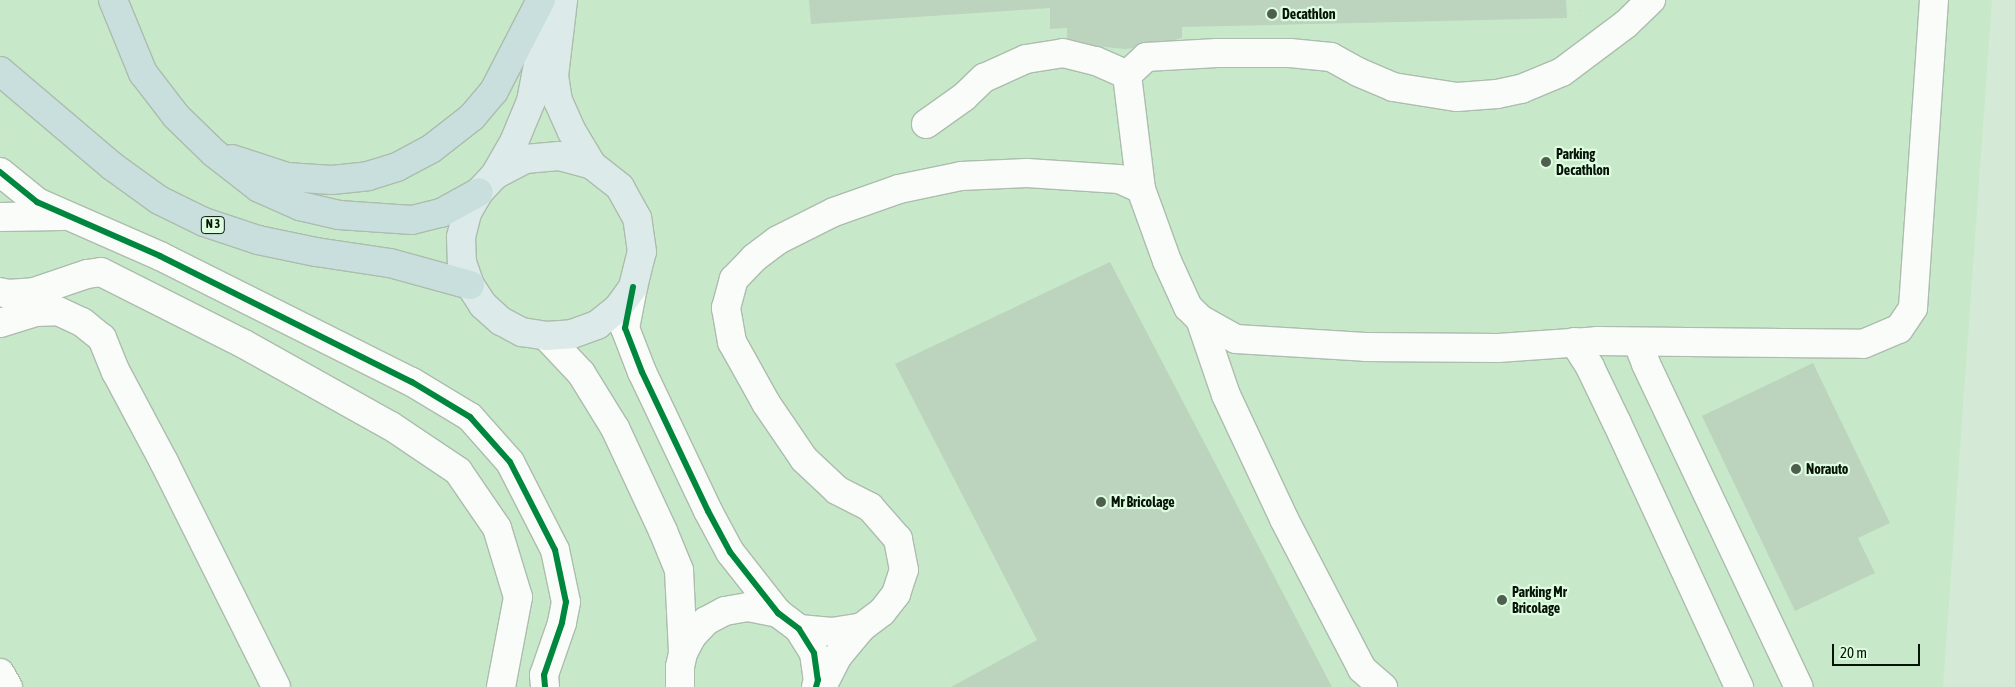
<!DOCTYPE html>
<html>
<head>
<meta charset="utf-8">
<style>
	body { margin:0 }
	#map { position:relative; width:2015px; height:687px; overflow:hidden; background:#d4ead6; font-family:"Asap Condensed",sans-serif }
	div>[style] { position:absolute }
	[style*='--x'] { left:calc(var(--x)*1px); top:calc(var(--y)*1px); width:calc(var(--w)*1px); rotate:calc(var(--a)*1deg) }
	.built>* { inset:0; background:#c7e9c9 }
	.building>* { inset:0; background:#bcd3be }
	.path>* { height:3px; margin-top:-1.5px; transform-origin:0; background:repeating-linear-gradient(90deg,#d3dad3 0 1px,transparent 0 5px) }
	.roads { filter:drop-shadow(1px 0 #acbcad) drop-shadow(-1px 0 #acbcad) drop-shadow(0 1px #acbcad) drop-shadow(0 -1px #acbcad) }
	.minor>* { height:28px; margin:-14px; padding:0 14px; transform-origin:14px; border-radius:14px; background:#f9fcf9 }
	.major>* { height:28px; margin:-14px; padding:0 14px; transform-origin:14px; border-radius:14px; background:#dcebe9 }
	.highway>* { height:28px; margin:-14px; padding:0 14px; transform-origin:14px; border-radius:14px; background:#c8dfde }
	.cycleway>* { height:6px; margin:-3px; padding:0 3px; transform-origin:3px; border-radius:3px; background:#00873e }
	.dots>* { width:14px; height:14px; translate:-50% -50%; box-sizing:border-box; border:2px solid #defde0; border-radius:50% }
	span { translate:-50% -50%; white-space:nowrap; text-align:center; line-height:1.15; -webkit-text-stroke:4.5px #defde0; paint-order:stroke }
	.shield-label span { padding:1px 4px; background:#defde0; border:1px solid; border-radius:4px; -webkit-text-stroke-width:0 }
	.shield-label { font-size:12px; color:#061307; font-weight:700 }
	.poi-label { font-size:14px; color:#061307; font-weight:700 }
	.left { translate:0 -50%; text-align:left }
	.scale { position:absolute; left:1832px; top:644px; width:88px; height:22px; box-sizing:border-box; border:2px solid #061307; border-top:0; padding-left:6px; font-size:15px; line-height:18px; white-space:nowrap; color:#061307; -webkit-text-stroke:4px #defde0; paint-order:stroke }
</style>
</head>
<body>
<div id="map">
	<div class="built">
		<i style="clip-path:polygon(0 0,1992px 0,1943px 687px,0 687px)"></i>
	</div>
	<div class="building">
		<i style="clip-path:polygon(809px 0,1566px 0,1567px 18px,1182px 27px,1182px 38px,1153px 46px,1125px 49px,1095px 46px,1067px 40px,1067px 28px,1050px 29px,1050px 8px,811px 24px)"></i>
		<i style="clip-path:polygon(1110px 262px,1332px 687px,951px 687px,1037px 640px,895px 364px)"></i>
		<i style="clip-path:polygon(1813px 363px,1890px 523px,1858px 538px,1875px 573px,1795px 611px,1702px 416px)"></i>
	</div>
	<div class="path">
		<i style="--x:1579;--y:0;--w:24;--a:88"></i>
		<i style="--x:0;--y:134;--w:12;--a:55"></i>
	</div>
	<div class="roads">
		<div class="minor">
			<i style="--x:1127;--y:75;--w:26;--a:-43"></i>
			<i style="--x:1146;--y:57;--w:71;--a:-3.2"></i>
			<i style="--x:1217;--y:53;--w:73;--a:0"></i>
			<i style="--x:1290;--y:53;--w:41;--a:5.6"></i>
			<i style="--x:1331;--y:57;--w:31;--a:29"></i>
			<i style="--x:1358;--y:72;--w:38;--a:23"></i>
			<i style="--x:1393;--y:87;--w:65;--a:8.9"></i>
			<i style="--x:1457;--y:97;--w:40;--a:-4.3"></i>
			<i style="--x:1497;--y:94;--w:25;--a:-12"></i>
			<i style="--x:1521;--y:89;--w:44;--a:-22.5"></i>
			<i style="--x:1562;--y:72;--w:80;--a:-36.9"></i>
			<i style="--x:1626;--y:24;--w:35;--a:-44"></i>
			<i style="--x:926;--y:124;--w:47;--a:-35.4"></i>
			<i style="--x:964;--y:97;--w:28;--a:-44"></i>
			<i style="--x:984;--y:78;--w:46;--a:-24.3"></i>
			<i style="--x:1026;--y:59;--w:37;--a:-9"></i>
			<i style="--x:1063;--y:53;--w:34;--a:14"></i>
			<i style="--x:1096;--y:61;--w:34;--a:24"></i>
			<i style="--x:1127;--y:75;--w:115;--a:83"></i>
			<i style="--x:0;--y:172;--w:48;--a:39"></i>
			<i style="--x:37;--y:202;--w:134;--a:23.7"></i>
			<i style="--x:160;--y:256;--w:282;--a:26.6"></i>
			<i style="--x:412;--y:382;--w:68;--a:31.1"></i>
			<i style="--x:470;--y:417;--w:60;--a:48.4"></i>
			<i style="--x:510;--y:462;--w:99;--a:62.9"></i>
			<i style="--x:555;--y:550;--w:53;--a:78.1"></i>
			<i style="--x:566;--y:602;--w:21;--a:101"></i>
			<i style="--x:562;--y:623;--w:55;--a:109.1"></i>
			<i style="--x:544;--y:675;--w:12;--a:85"></i>
			<i style="--x:0;--y:217;--w:62;--a:-0.9"></i>
			<i style="--x:633;--y:287;--w:42;--a:101"></i>
			<i style="--x:625;--y:328;--w:47;--a:68.9"></i>
			<i style="--x:642;--y:372;--w:154;--a:64.6"></i>
			<i style="--x:708;--y:511;--w:47;--a:61.8"></i>
			<i style="--x:730;--y:552;--w:78;--a:51.8"></i>
			<i style="--x:778;--y:613;--w:26;--a:37"></i>
			<i style="--x:799;--y:629;--w:28;--a:58"></i>
			<i style="--x:814;--y:653;--w:27;--a:82"></i>
			<i style="--x:818;--y:680;--w:7;--a:106"></i>
			<i style="--x:0;--y:292;--w:8;--a:14"></i>
			<i style="--x:8;--y:294;--w:26;--a:-4"></i>
			<i style="--x:34;--y:292;--w:56;--a:-18.8"></i>
			<i style="--x:87;--y:274;--w:14;--a:-8"></i>
			<i style="--x:101;--y:272;--w:160;--a:26.7"></i>
			<i style="--x:244;--y:344;--w:168;--a:29.2"></i>
			<i style="--x:391;--y:426;--w:81;--a:33.9"></i>
			<i style="--x:458;--y:471;--w:69;--a:55.6"></i>
			<i style="--x:497;--y:528;--w:72;--a:73.1"></i>
			<i style="--x:518;--y:597;--w:92;--a:100.7"></i>
			<i style="--x:1200;--y:319;--w:80;--a:71.1"></i>
			<i style="--x:1226;--y:395;--w:137;--a:64.9"></i>
			<i style="--x:1284;--y:519;--w:169;--a:62.5"></i>
			<i style="--x:1362;--y:669;--w:28;--a:41"></i>
			<i style="--x:0;--y:323;--w:37;--a:-17"></i>
			<i style="--x:35;--y:312;--w:23;--a:-2"></i>
			<i style="--x:58;--y:311;--w:26;--a:25"></i>
			<i style="--x:82;--y:322;--w:26;--a:39"></i>
			<i style="--x:102;--y:338;--w:37;--a:68"></i>
			<i style="--x:116;--y:372;--w:102;--a:61.9"></i>
			<i style="--x:164;--y:462;--w:251;--a:63.5"></i>
			<i style="--x:546;--y:336;--w:51;--a:46.6"></i>
			<i style="--x:581;--y:373;--w:65;--a:58.3"></i>
			<i style="--x:615;--y:428;--w:114;--a:65"></i>
			<i style="--x:663;--y:531;--w:42;--a:67.7"></i>
			<i style="--x:679;--y:570;--w:83;--a:87.2"></i>
			<i style="--x:1574;--y:342;--w:30;--a:57"></i>
			<i style="--x:1590;--y:367;--w:62;--a:64.3"></i>
			<i style="--x:1617;--y:423;--w:291;--a:65.2"></i>
			<i style="--x:1638;--y:343;--w:22;--a:69"></i>
			<i style="--x:1646;--y:364;--w:357;--a:64.7"></i>
			<i style="--x:799;--y:629;--w:33;--a:5"></i>
			<i style="--x:832;--y:632;--w:30;--a:-9"></i>
			<i style="--x:0;--y:673;--w:16;--a:60"></i>
			<i style="--x:680;--y:687;--w:20;--a:-90"></i>
			<i style="--x:680;--y:667;--w:14;--a:-78"></i>
			<i style="--x:683;--y:653;--w:19;--a:-62"></i>
			<i style="--x:692;--y:636;--w:21;--a:-47"></i>
			<i style="--x:706;--y:621;--w:21;--a:-28"></i>
			<i style="--x:725;--y:611;--w:23;--a:-10"></i>
			<i style="--x:748;--y:607;--w:31;--a:11"></i>
			<i style="--x:822;--y:687;--w:34;--a:-63"></i>
			<i style="--x:837;--y:657;--w:39;--a:-50"></i>
			<i style="--x:862;--y:627;--w:25;--a:-37"></i>
			<i style="--x:882;--y:612;--w:23;--a:-52"></i>
			<i style="--x:896;--y:594;--w:25;--a:-72"></i>
			<i style="--x:904;--y:570;--w:32;--a:-101"></i>
			<i style="--x:898;--y:539;--w:43;--a:-131.2"></i>
			<i style="--x:870;--y:507;--w:37;--a:-153"></i>
			<i style="--x:837;--y:490;--w:45;--a:-136.8"></i>
			<i style="--x:804;--y:459;--w:68;--a:-124.2"></i>
			<i style="--x:766;--y:403;--w:70;--a:-119.1"></i>
			<i style="--x:732;--y:342;--w:35;--a:-100"></i>
			<i style="--x:726;--y:308;--w:30;--a:-75"></i>
			<i style="--x:734;--y:279;--w:29;--a:-46"></i>
			<i style="--x:754;--y:258;--w:30;--a:-37"></i>
			<i style="--x:778;--y:240;--w:63;--a:-26.6"></i>
			<i style="--x:834;--y:212;--w:69;--a:-19.5"></i>
			<i style="--x:899;--y:189;--w:63;--a:-11.8"></i>
			<i style="--x:961;--y:176;--w:66;--a:-2.6"></i>
			<i style="--x:1027;--y:173;--w:92;--a:3.7"></i>
			<i style="--x:1119;--y:179;--w:24;--a:24"></i>
			<i style="--x:1141;--y:189;--w:77;--a:70.1"></i>
			<i style="--x:1167;--y:261;--w:51;--a:65.5"></i>
			<i style="--x:1188;--y:307;--w:17;--a:45"></i>
			<i style="--x:1200;--y:319;--w:41;--a:29.1"></i>
			<i style="--x:1236;--y:339;--w:129;--a:3.5"></i>
			<i style="--x:1365;--y:347;--w:133;--a:0.4"></i>
			<i style="--x:1498;--y:348;--w:99;--a:-4"></i>
			<i style="--x:1597;--y:341;--w:266;--a:0.6"></i>
			<i style="--x:1863;--y:344;--w:39;--a:-23"></i>
			<i style="--x:1899;--y:329;--w:25;--a:-56"></i>
			<i style="--x:1913;--y:308;--w:309;--a:-86.1"></i>
		</div>
		<div class="major">
			<i style="--x:543;--y:0;--w:54;--a:93.2"></i>
			<i style="--x:540;--y:54;--w:48;--a:100.8"></i>
			<i style="--x:531;--y:101;--w:44;--a:112.5"></i>
			<i style="--x:514;--y:142;--w:38;--a:120"></i>
			<i style="--x:495;--y:175;--w:23;--a:133"></i>
			<i style="--x:479;--y:192;--w:24;--a:120"></i>
			<i style="--x:467;--y:213;--w:25;--a:104"></i>
			<i style="--x:461;--y:237;--w:25;--a:88"></i>
			<i style="--x:462;--y:262;--w:24;--a:71"></i>
			<i style="--x:470;--y:285;--w:24;--a:57"></i>
			<i style="--x:483;--y:305;--w:24;--a:42"></i>
			<i style="--x:501;--y:321;--w:24;--a:28"></i>
			<i style="--x:522;--y:332;--w:24;--a:9"></i>
			<i style="--x:546;--y:336;--w:26;--a:-4"></i>
			<i style="--x:572;--y:334;--w:27;--a:-20"></i>
			<i style="--x:597;--y:325;--w:27;--a:-39"></i>
			<i style="--x:618;--y:308;--w:26;--a:-54"></i>
			<i style="--x:633;--y:287;--w:36;--a:-76"></i>
			<i style="--x:642;--y:252;--w:34;--a:-98"></i>
			<i style="--x:637;--y:218;--w:35;--a:-119"></i>
			<i style="--x:620;--y:187;--w:36;--a:-142"></i>
			<i style="--x:592;--y:165;--w:39;--a:-121"></i>
			<i style="--x:572;--y:132;--w:34;--a:-114"></i>
			<i style="--x:558;--y:101;--w:25;--a:-99"></i>
			<i style="--x:554;--y:76;--w:77;--a:-83.2"></i>
			<i style="--x:495;--y:175;--w:34;--a:-28"></i>
			<i style="--x:525;--y:159;--w:34;--a:-5"></i>
			<i style="--x:559;--y:156;--w:34;--a:15"></i>
		</div>
		<div class="highway">
			<i style="--x:113;--y:0;--w:79;--a:67.7"></i>
			<i style="--x:143;--y:73;--w:54;--a:52.5"></i>
			<i style="--x:176;--y:116;--w:53;--a:44.2"></i>
			<i style="--x:214;--y:153;--w:57;--a:37.9"></i>
			<i style="--x:259;--y:188;--w:45;--a:23.7"></i>
			<i style="--x:300;--y:206;--w:40;--a:13"></i>
			<i style="--x:339;--y:215;--w:73;--a:3.9"></i>
			<i style="--x:412;--y:220;--w:30;--a:-14"></i>
			<i style="--x:441;--y:213;--w:43;--a:-28.9"></i>
			<i style="--x:0;--y:71;--w:147;--a:40.3"></i>
			<i style="--x:112;--y:166;--w:58;--a:35.9"></i>
			<i style="--x:159;--y:200;--w:50;--a:26.1"></i>
			<i style="--x:204;--y:222;--w:57;--a:18.4"></i>
			<i style="--x:258;--y:240;--w:59;--a:11.7"></i>
			<i style="--x:316;--y:252;--w:75;--a:8.5"></i>
			<i style="--x:390;--y:263;--w:83;--a:15.4"></i>
			<i style="--x:232;--y:159;--w:58;--a:18.1"></i>
			<i style="--x:287;--y:177;--w:45;--a:3.8"></i>
			<i style="--x:332;--y:180;--w:36;--a:-6"></i>
			<i style="--x:368;--y:176;--w:30;--a:-17"></i>
			<i style="--x:397;--y:167;--w:38;--a:-28"></i>
			<i style="--x:431;--y:149;--w:52;--a:-38"></i>
			<i style="--x:472;--y:117;--w:34;--a:-50"></i>
			<i style="--x:494;--y:91;--w:102;--a:-62.7"></i>
		</div>
	</div>
	<div class="cycleway">
		<i style="--x:0;--y:172;--w:48;--a:39"></i>
		<i style="--x:37;--y:202;--w:134;--a:23.7"></i>
		<i style="--x:160;--y:256;--w:282;--a:26.6"></i>
		<i style="--x:412;--y:382;--w:68;--a:31.1"></i>
		<i style="--x:470;--y:417;--w:60;--a:48.4"></i>
		<i style="--x:510;--y:462;--w:99;--a:62.9"></i>
		<i style="--x:555;--y:550;--w:53;--a:78.1"></i>
		<i style="--x:566;--y:602;--w:21;--a:101"></i>
		<i style="--x:562;--y:623;--w:55;--a:109.1"></i>
		<i style="--x:544;--y:675;--w:12;--a:85"></i>
		<i style="--x:633;--y:287;--w:42;--a:101"></i>
		<i style="--x:625;--y:328;--w:47;--a:68.9"></i>
		<i style="--x:642;--y:372;--w:154;--a:64.6"></i>
		<i style="--x:708;--y:511;--w:47;--a:61.8"></i>
		<i style="--x:730;--y:552;--w:78;--a:51.8"></i>
		<i style="--x:778;--y:613;--w:26;--a:37"></i>
		<i style="--x:799;--y:629;--w:28;--a:58"></i>
		<i style="--x:814;--y:653;--w:27;--a:82"></i>
		<i style="--x:818;--y:680;--w:7;--a:106"></i>
	</div>
	<div class="dots">
		<i style="left:1272px;top:14px;background:#4e5e4f"></i>
		<i style="left:1546px;top:162px;background:#4e5e4f"></i>
		<i style="left:1796px;top:469px;background:#4e5e4f"></i>
		<i style="left:1101px;top:502px;background:#4e5e4f"></i>
		<i style="left:1502px;top:600px;background:#4e5e4f"></i>
	</div>
	<div class="shield-label">
		<span style="left:213px;top:225px">N 3</span>
	</div>
	<div class="poi-label">
		<span class="left" style="left:1282px;top:14px">Decathlon</span>
		<span class="left" style="left:1556px;top:162px">Parking<br>Decathlon</span>
		<span class="left" style="left:1806px;top:469px">Norauto</span>
		<span class="left" style="left:1111px;top:502px">Mr Bricolage</span>
		<span class="left" style="left:1512px;top:600px">Parking Mr<br>Bricolage</span>
	</div>
	<div class="scale">20 m</div>
</div>
</body>
</html>
